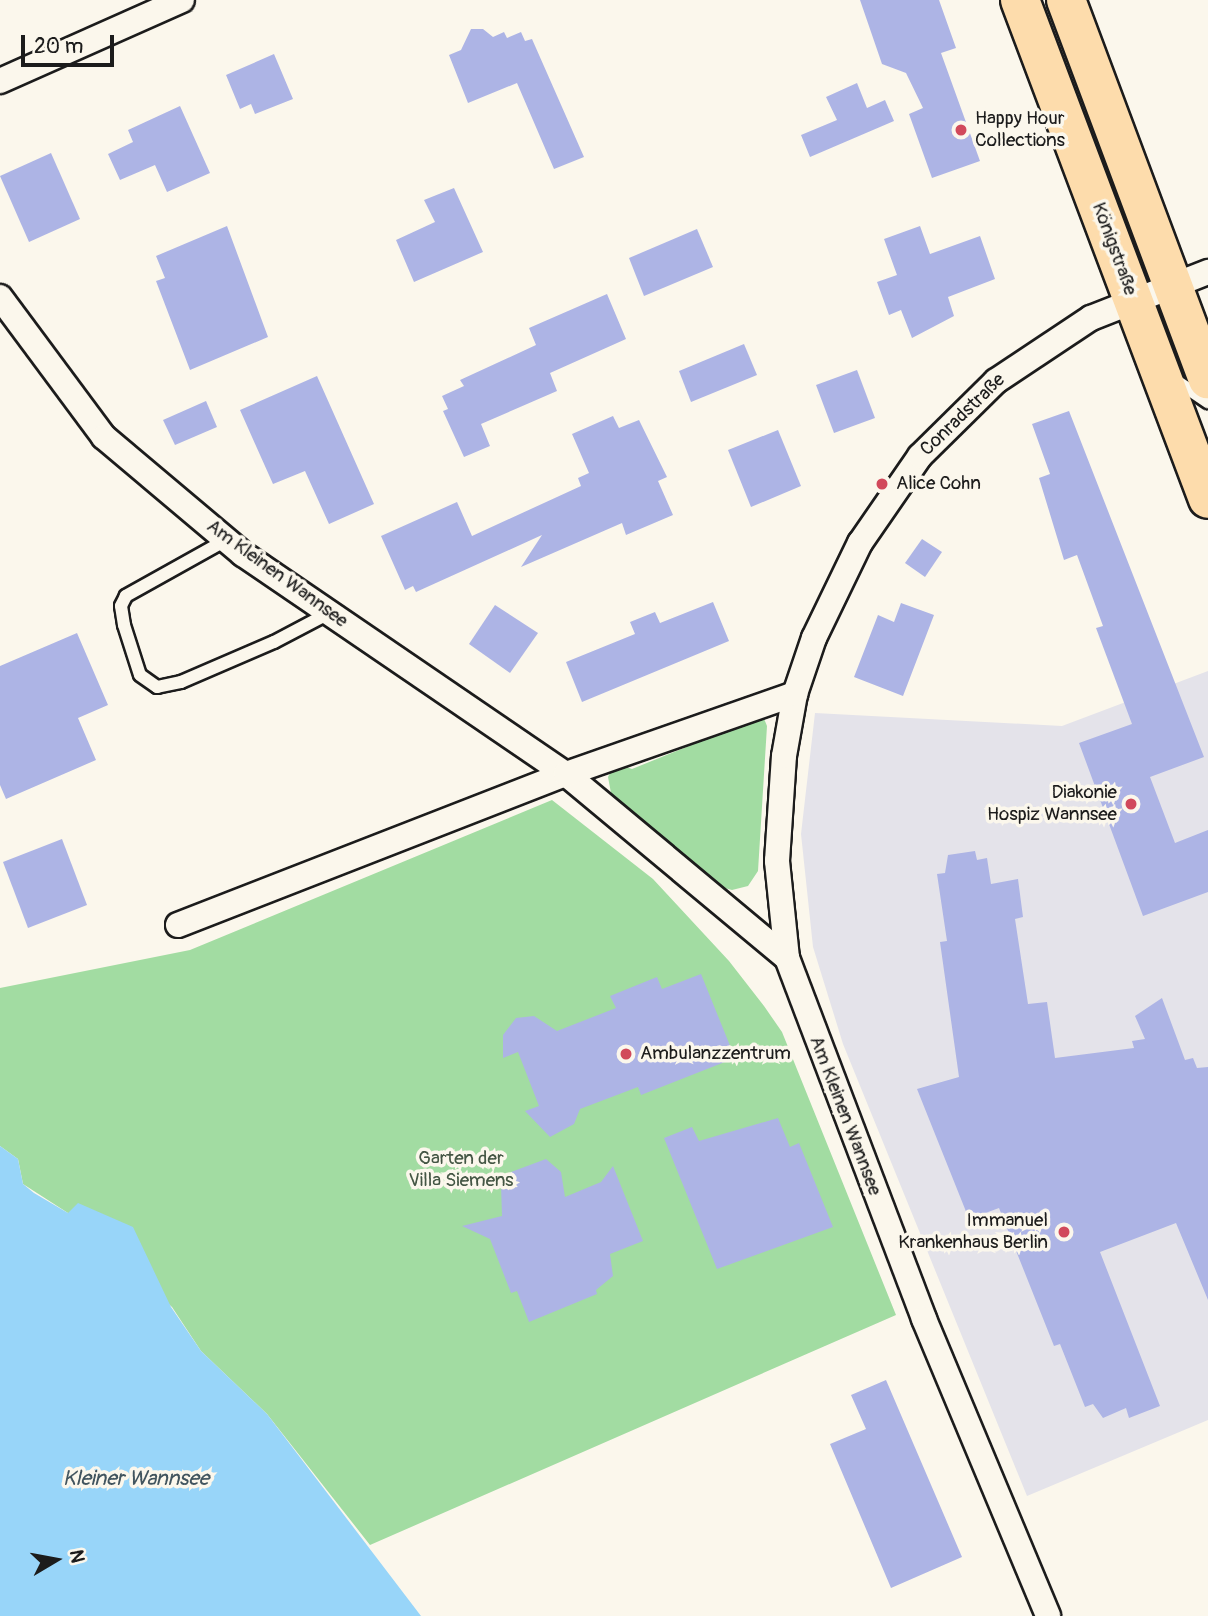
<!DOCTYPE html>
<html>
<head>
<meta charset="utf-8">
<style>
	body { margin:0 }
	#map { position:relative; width:1208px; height:1616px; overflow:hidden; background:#fbf7ec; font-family:Pangolin,sans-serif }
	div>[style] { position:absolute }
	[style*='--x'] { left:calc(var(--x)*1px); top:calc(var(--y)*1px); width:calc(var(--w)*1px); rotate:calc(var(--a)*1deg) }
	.built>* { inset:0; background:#e4e3ea }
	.green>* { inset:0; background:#a2dca2 }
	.water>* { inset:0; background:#98d5f9 }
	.building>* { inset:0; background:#adb4e5 }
	.roads { filter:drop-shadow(2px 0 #1c1c1c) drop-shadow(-2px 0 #1c1c1c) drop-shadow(0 2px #1c1c1c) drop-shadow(0 -2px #1c1c1c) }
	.service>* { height:12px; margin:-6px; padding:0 6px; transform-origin:6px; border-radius:6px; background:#fbf7ec }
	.minor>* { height:24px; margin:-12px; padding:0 12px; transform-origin:12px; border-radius:12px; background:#fbf7ec }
	.primary>* { height:38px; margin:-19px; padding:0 19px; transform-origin:19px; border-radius:19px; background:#fddcac }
	.dots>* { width:19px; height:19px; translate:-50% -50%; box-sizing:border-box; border:4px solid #fbf7ec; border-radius:50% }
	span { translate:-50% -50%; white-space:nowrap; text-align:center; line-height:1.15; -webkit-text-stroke:7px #fbf7ec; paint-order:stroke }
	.poi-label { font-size:19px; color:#1c1c1c }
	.left { translate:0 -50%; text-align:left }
	.right { translate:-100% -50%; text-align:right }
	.street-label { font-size:19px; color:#1c1c1c }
	.park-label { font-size:19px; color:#445644 }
	.water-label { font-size:21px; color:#41545e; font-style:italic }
	.north { position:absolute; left:21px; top:1525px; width:70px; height:70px; -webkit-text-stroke:5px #fbf7ec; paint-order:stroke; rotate:80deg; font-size:19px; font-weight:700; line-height:28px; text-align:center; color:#1c1c1c }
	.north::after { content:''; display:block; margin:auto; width:24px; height:32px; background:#1c1c1c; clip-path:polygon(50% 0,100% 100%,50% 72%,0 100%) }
	.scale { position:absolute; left:21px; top:35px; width:93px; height:32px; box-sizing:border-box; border:4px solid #1c1c1c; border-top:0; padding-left:9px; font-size:21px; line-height:24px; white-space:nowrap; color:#1c1c1c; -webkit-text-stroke:5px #fbf7ec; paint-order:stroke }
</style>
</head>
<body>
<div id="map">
	<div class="built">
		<i style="clip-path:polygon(1208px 671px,1208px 1420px,1027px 1496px,843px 1044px,813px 947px,801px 834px,815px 713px,1062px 726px)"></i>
	</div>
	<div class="green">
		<i style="clip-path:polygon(763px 716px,767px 726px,758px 871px,748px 886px,732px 890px,721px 887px,611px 793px,608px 777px,615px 763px,632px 769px)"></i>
		<i style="clip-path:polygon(552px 800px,653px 879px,729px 961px,764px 1006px,782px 1032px,896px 1315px,370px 1545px,267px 1414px,201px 1351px,172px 1307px,68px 1213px,23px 1184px,18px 1159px,0 1146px,0 988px,190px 950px)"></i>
	</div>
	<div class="water">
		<i style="clip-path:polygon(0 1146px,18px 1159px,23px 1184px,34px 1193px,68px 1213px,78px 1203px,133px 1227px,171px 1307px,201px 1351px,267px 1414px,421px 1616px,0 1616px)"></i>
	</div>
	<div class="building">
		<i style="clip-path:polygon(860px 0,939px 0,956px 48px,941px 53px,980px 161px,932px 178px,909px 114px,923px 108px,906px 73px,882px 64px)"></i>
		<i style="clip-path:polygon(471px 29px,483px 29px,493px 37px,504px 32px,507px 38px,521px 32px,525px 41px,532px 39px,584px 157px,554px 169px,517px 83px,468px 103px,449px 55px,461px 50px)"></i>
		<i style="clip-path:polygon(274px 54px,293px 99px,255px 114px,251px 104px,240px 109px,226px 75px)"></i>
		<i style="clip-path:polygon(857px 83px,867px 108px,885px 100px,894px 121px,810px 157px,801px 135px,837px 120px,826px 97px)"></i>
		<i style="clip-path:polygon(180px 106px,210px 173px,167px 192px,155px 165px,120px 180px,108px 154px,133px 142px,128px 130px)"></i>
		<i style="clip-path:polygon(51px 153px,80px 219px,29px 242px,0 176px)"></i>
		<i style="clip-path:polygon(454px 188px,483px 252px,414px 282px,396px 240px,435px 222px,424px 200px)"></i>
		<i style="clip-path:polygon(227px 226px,268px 337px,190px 370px,156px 281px,165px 278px,156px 256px)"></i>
		<i style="clip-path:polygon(920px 226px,930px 254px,980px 236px,995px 279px,948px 297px,954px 316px,912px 338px,901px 310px,889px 315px,877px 282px,897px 275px,884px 239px)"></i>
		<i style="clip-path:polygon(697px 229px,713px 267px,644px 296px,629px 258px)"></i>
		<i style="clip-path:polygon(607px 294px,626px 339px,550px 373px,557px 391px,481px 424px,490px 446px,464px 457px,443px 411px,448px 409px,442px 396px,464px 386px,460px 380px,536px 345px,529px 328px)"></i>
		<i style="clip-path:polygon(744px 344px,757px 375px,691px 402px,679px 371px)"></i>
		<i style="clip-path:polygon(857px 370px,875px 418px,834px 433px,816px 385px)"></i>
		<i style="clip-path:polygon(317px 376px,374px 504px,329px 524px,305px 471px,273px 484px,240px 410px)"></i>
		<i style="clip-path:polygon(206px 401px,217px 427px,175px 445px,163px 420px)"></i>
		<i style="clip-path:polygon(1069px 411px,1204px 757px,1150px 777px,1175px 843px,1208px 830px,1208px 892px,1143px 916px,1079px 743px,1132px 724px,1096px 628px,1103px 626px,1077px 555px,1064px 560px,1039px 478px,1050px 474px,1032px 424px)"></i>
		<i style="clip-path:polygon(613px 416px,619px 428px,639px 420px,667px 477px,658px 481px,673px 515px,626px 535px,622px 523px,521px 567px,542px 535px,416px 592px,413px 586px,405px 590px,381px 536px,457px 502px,472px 536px,581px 486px,578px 478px,589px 473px,572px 434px)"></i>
		<i style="clip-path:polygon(778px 430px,801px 486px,751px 507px,728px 450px)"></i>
		<i style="clip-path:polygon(922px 539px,942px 552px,925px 577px,905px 563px)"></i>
		<i style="clip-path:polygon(713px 602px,729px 641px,582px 702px,566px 662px,635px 634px,630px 622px,655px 612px,660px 623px)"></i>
		<i style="clip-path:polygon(901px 603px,934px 615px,903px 696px,854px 677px,878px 615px,894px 622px)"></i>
		<i style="clip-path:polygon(495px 605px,538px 633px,510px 673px,469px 644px)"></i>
		<i style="clip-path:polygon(77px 633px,108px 705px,78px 718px,96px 760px,6px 799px,0 785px,0 666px)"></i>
		<i style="clip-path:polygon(62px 839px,87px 905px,28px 928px,3px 862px)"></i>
		<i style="clip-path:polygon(975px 851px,977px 860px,987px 858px,991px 884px,1018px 879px,1023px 917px,1015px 919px,1028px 1004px,1047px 1002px,1055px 1058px,1134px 1048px,1132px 1041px,1145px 1039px,1135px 1016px,1162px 998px,1185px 1060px,1193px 1058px,1197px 1068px,1208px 1067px,1208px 1300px,1176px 1223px,1100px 1252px,1160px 1406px,1129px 1418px,1126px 1408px,1103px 1418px,1093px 1404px,1085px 1407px,1060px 1344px,1054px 1346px,999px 1208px,969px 1219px,917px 1089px,959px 1077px,940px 942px,947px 941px,937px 874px,945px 873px,948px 855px)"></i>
		<i style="clip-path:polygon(701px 974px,735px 1058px,641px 1095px,638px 1087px,580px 1109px,574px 1124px,550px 1137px,525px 1111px,539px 1106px,518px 1052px,503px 1058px,503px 1035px,516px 1018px,534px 1016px,557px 1031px,616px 1008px,610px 996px,657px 977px,662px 989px)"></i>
		<i style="clip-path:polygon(778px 1118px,790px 1147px,799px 1143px,833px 1227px,717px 1269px,664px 1138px,692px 1127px,699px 1141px)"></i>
		<i style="clip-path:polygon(546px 1159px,561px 1172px,565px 1197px,601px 1182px,613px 1166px,643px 1241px,610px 1254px,613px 1276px,596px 1290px,597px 1294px,529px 1322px,517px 1291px,511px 1293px,490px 1239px,462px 1226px,502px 1216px,501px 1185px,511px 1172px)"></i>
		<i style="clip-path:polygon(886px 1380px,962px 1557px,891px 1588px,830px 1444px,866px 1429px,851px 1395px)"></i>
	</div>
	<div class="roads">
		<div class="service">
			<i style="--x:1175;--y:380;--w:40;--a:34"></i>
			<i style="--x:226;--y:540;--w:115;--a:150.8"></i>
			<i style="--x:126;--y:596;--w:11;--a:117"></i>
			<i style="--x:121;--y:606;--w:19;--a:81"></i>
			<i style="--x:124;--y:625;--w:52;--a:72.3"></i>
			<i style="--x:140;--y:675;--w:21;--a:35"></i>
			<i style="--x:157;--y:687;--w:25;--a:-12"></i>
			<i style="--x:181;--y:682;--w:101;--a:-23.3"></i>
			<i style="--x:274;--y:642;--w:62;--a:-27.8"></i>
		</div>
		<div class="minor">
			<i style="--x:0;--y:81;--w:199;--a:-24"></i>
			<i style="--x:0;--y:297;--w:174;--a:53.4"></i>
			<i style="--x:104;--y:437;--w:182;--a:40.1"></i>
			<i style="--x:243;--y:554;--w:391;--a:34.3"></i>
			<i style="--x:566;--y:774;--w:288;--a:39.8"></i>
			<i style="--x:787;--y:958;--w:386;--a:69.2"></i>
			<i style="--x:924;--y:1319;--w:322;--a:67.3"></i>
			<i style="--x:178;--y:925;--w:416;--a:-21.3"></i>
			<i style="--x:566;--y:774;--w:243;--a:-19.3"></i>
			<i style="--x:787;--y:958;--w:98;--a:-95.9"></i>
			<i style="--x:777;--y:861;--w:105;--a:-86.2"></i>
			<i style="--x:784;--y:756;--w:63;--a:-79.9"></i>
			<i style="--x:795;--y:694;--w:59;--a:-71.3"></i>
			<i style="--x:814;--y:638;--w:106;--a:-64.2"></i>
			<i style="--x:860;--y:543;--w:106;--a:-55.4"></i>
			<i style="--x:920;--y:456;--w:107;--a:-44.6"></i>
			<i style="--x:996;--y:381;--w:114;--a:-33.6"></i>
			<i style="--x:1091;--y:318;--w:126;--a:-21.5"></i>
		</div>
		<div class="primary">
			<i style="--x:1020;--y:0;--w:533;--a:69.36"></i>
			<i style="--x:1066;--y:0;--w:405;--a:69.5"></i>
		</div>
	</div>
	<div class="dots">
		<i style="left:961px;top:130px;background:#d1495b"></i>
		<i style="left:882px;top:484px;background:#d1495b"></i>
		<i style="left:1131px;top:804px;background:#d1495b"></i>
		<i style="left:626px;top:1054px;background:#d1495b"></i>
		<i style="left:1064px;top:1232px;background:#d1495b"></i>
	</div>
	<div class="poi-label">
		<span class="left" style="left:975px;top:130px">Happy Hour<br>Collections</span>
		<span class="left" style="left:896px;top:484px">Alice Cohn</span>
		<span class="right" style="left:1117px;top:804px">Diakonie<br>Hospiz Wannsee</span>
		<span class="left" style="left:640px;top:1054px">Ambulanzzentrum</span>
		<span class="right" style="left:1048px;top:1232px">Immanuel<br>Krankenhaus Berlin</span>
	</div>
	<div class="street-label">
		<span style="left:1114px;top:249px;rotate:70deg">Königstraße</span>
		<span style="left:963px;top:415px;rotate:-44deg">Conradstraße</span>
		<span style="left:277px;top:574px;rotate:36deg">Am Kleinen Wannsee</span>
		<span style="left:845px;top:1116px;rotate:69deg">Am Kleinen Wannsee</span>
	</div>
	<div class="park-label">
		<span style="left:461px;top:1170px">Garten der<br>Villa Siemens</span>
	</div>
	<div class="water-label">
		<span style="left:136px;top:1479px">Kleiner Wannsee</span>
	</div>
	<div class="north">N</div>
	<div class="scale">20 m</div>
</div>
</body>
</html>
